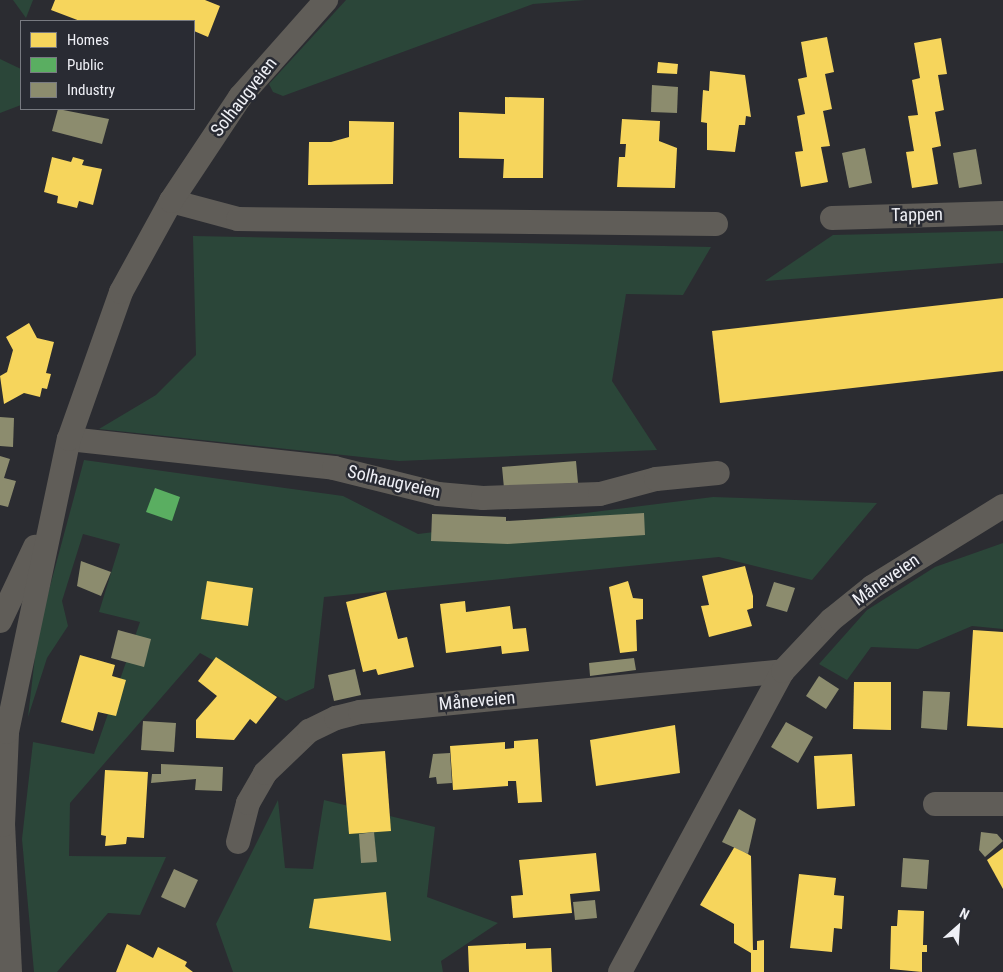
<!DOCTYPE html>
<html>
<head>
<meta charset="utf-8">
<style>
	body { margin:0 }
	#map { position:relative; width:1003px; height:972px; overflow:hidden; background:#2b2c31; font-family:"Roboto Condensed",sans-serif }
	div>[style] { position:absolute }
	[style*='--x'] { left:calc(var(--x)*1px); top:calc(var(--y)*1px); width:calc(var(--w)*1px); rotate:calc(var(--a)*1deg) }
	.green>* { inset:0; background:#2b4639 }
	.homes>* { inset:0; background:#f6d55c }
	.public>* { inset:0; background:#5aae61 }
	.industry>* { inset:0; background:#8c8c6e }
	.street>* { height:24px; margin:-12px; padding:0 12px; transform-origin:12px; border-radius:12px; background:#605d58 }
	span { translate:-50% -50%; white-space:nowrap; text-align:center; line-height:1.15; -webkit-text-stroke:5px #292b33; paint-order:stroke }
	.street-label { font-size:18px; color:#eff0f6 }
	.legend { position:absolute; left:20px; top:20px; width:175px; height:90px; box-sizing:border-box; background:#292b33; border:1px solid #787a81; margin:0; padding:6px 9px; list-style:none; font-size:15px; color:#eff0f6 }
	.legend li { display:flex; align-items:center; gap:10px; height:25px }
	.legend b { width:25px; border:1px solid #787a81 }
	.north { position:absolute; left:933px; top:902px; width:50px; height:50px; -webkit-text-stroke:4px #292b33; paint-order:stroke; rotate:26deg; font-size:14px; font-weight:700; line-height:20px; text-align:center; color:#eff0f6 }
	.north::after { content:''; display:block; margin:auto; width:18px; height:22px; background:#eff0f6; clip-path:polygon(50% 0,100% 100%,50% 72%,0 100%) }
</style>
</head>
<body>
<div id="map">
	<div class="green">
		<i style="clip-path:polygon(13px 0,33px 0,26px 18px)"></i>
		<i style="clip-path:polygon(346px 0,585px 0,533px 4px,283px 96px,273px 92px,269px 84px)"></i>
		<i style="clip-path:polygon(0 59px,21px 69px,21px 105px,0 113px)"></i>
		<i style="clip-path:polygon(1003px 231px,1003px 263px,765px 281px,833px 235px)"></i>
		<i style="clip-path:polygon(193px 236px,711px 247px,683px 295px,626px 294px,612px 381px,657px 450px,399px 461px,99px 429px,156px 395px,196px 355px)"></i>
		<i style="clip-path:polygon(84px 460px,343px 496px,418px 534px,713px 497px,877px 503px,812px 580px,719px 557px,324px 597px,314px 688px,286px 701px,200px 653px,70px 803px,69px 856px,166px 857px,140px 915px,108px 913px,57px 972px,34px 972px,22px 839px,33px 742px,94px 754px,140px 622px,99px 612px,120px 544px,83px 534px,62px 601px,68px 626px,47px 658px,28px 717px,38px 631px)"></i>
		<i style="clip-path:polygon(1003px 543px,1003px 629px,972px 626px,918px 649px,871px 647px,847px 680px,819px 664px,867px 610px,935px 567px)"></i>
		<i style="clip-path:polygon(278px 800px,285px 868px,313px 869px,324px 800px,435px 827px,427px 897px,498px 923px,441px 961px,443px 972px,233px 972px,216px 924px)"></i>
	</div>
	<div class="homes">
		<i style="clip-path:polygon(55px 0,205px 0,220px 6px,208px 37px,194px 31px,194px 21px,80px 21px,51px 10px)"></i>
		<i style="clip-path:polygon(827px 37px,834px 72px,825px 74px,832px 109px,823px 111px,830px 146px,821px 147px,828px 182px,801px 187px,795px 152px,803px 151px,797px 116px,805px 114px,798px 79px,807px 77px,801px 42px)"></i>
		<i style="clip-path:polygon(941px 38px,947px 74px,938px 75px,944px 110px,935px 112px,941px 146px,932px 148px,938px 184px,912px 188px,906px 152px,914px 151px,908px 116px,918px 115px,912px 80px,920px 78px,914px 43px)"></i>
		<i style="clip-path:polygon(658px 62px,678px 64px,677px 74px,657px 73px)"></i>
		<i style="clip-path:polygon(710px 71px,745px 75px,751px 117px,746px 116px,745px 125px,739px 125px,735px 152px,707px 150px,707px 123px,701px 122px,703px 90px,709px 91px)"></i>
		<i style="clip-path:polygon(505px 97px,544px 98px,543px 178px,503px 178px,504px 159px,459px 158px,459px 112px,505px 114px)"></i>
		<i style="clip-path:polygon(622px 119px,660px 121px,659px 141px,677px 148px,675px 188px,617px 187px,619px 157px,625px 157px,626px 144px,620px 144px)"></i>
		<i style="clip-path:polygon(349px 121px,394px 122px,393px 184px,308px 185px,309px 142px,331px 142px,349px 137px)"></i>
		<i style="clip-path:polygon(52px 157px,71px 162px,73px 157px,84px 160px,82px 165px,102px 169px,93px 205px,79px 201px,77px 208px,57px 203px,58px 196px,44px 192px)"></i>
		<i style="clip-path:polygon(1003px 298px,1003px 371px,720px 403px,712px 331px)"></i>
		<i style="clip-path:polygon(29px 323px,37px 338px,54px 342px,46px 373px,51px 374px,47px 389px,42px 388px,40px 397px,24px 393px,4px 404px,0 376px,7px 372px,13px 350px,6px 337px)"></i>
		<i style="clip-path:polygon(745px 566px,753px 596px,753px 608px,747px 610px,752px 626px,709px 637px,701px 606px,709px 605px,702px 576px)"></i>
		<i style="clip-path:polygon(207px 581px,253px 588px,248px 626px,201px 619px)"></i>
		<i style="clip-path:polygon(628px 581px,633px 598px,643px 599px,643px 619px,636px 620px,637px 651px,620px 653px,609px 587px)"></i>
		<i style="clip-path:polygon(386px 592px,398px 639px,407px 637px,414px 667px,378px 675px,376px 669px,363px 672px,346px 602px)"></i>
		<i style="clip-path:polygon(465px 601px,466px 612px,510px 606px,513px 629px,526px 628px,529px 651px,502px 654px,501px 646px,446px 653px,440px 604px)"></i>
		<i style="clip-path:polygon(973px 630px,1003px 632px,1003px 728px,967px 726px)"></i>
		<i style="clip-path:polygon(80px 655px,115px 665px,112px 676px,126px 680px,116px 716px,98px 712px,93px 731px,61px 722px)"></i>
		<i style="clip-path:polygon(216px 657px,277px 697px,256px 724px,250px 719px,234px 740px,196px 738px,196px 720px,217px 696px,198px 681px)"></i>
		<i style="clip-path:polygon(854px 682px,891px 682px,891px 730px,853px 729px)"></i>
		<i style="clip-path:polygon(675px 725px,680px 773px,596px 786px,590px 740px)"></i>
		<i style="clip-path:polygon(538px 739px,542px 802px,518px 803px,516px 781px,508px 781px,508px 786px,453px 790px,450px 746px,505px 742px,505px 749px,514px 748px,514px 741px)"></i>
		<i style="clip-path:polygon(385px 751px,391px 831px,349px 834px,342px 754px)"></i>
		<i style="clip-path:polygon(852px 754px,855px 806px,817px 809px,814px 756px)"></i>
		<i style="clip-path:polygon(105px 770px,148px 772px,144px 838px,127px 837px,126px 844px,105px 846px,106px 836px,101px 835px)"></i>
		<i style="clip-path:polygon(735px 846px,751px 856px,753px 950px,757px 950px,757px 941px,764px 940px,764px 972px,751px 972px,751px 953px,734px 943px,734px 924px,700px 905px)"></i>
		<i style="clip-path:polygon(1003px 848px,1003px 889px,987px 860px)"></i>
		<i style="clip-path:polygon(596px 853px,600px 891px,570px 894px,572px 913px,513px 918px,511px 896px,523px 895px,519px 860px)"></i>
		<i style="clip-path:polygon(799px 874px,836px 878px,834px 895px,844px 896px,842px 929px,834px 928px,832px 952px,790px 948px)"></i>
		<i style="clip-path:polygon(386px 892px,391px 941px,309px 928px,314px 899px)"></i>
		<i style="clip-path:polygon(898px 910px,924px 911px,923px 945px,927px 945px,927px 952px,922px 952px,922px 972px,890px 969px,891px 926px,897px 926px)"></i>
		<i style="clip-path:polygon(526px 943px,526px 949px,551px 948px,552px 972px,469px 972px,468px 946px)"></i>
		<i style="clip-path:polygon(127px 944px,153px 958px,158px 947px,187px 962px,185px 966px,193px 972px,116px 972px)"></i>
	</div>
	<div class="public">
		<i style="clip-path:polygon(155px 488px,180px 497px,172px 521px,146px 512px)"></i>
	</div>
	<div class="industry">
		<i style="clip-path:polygon(652px 85px,678px 87px,677px 113px,651px 112px)"></i>
		<i style="clip-path:polygon(58px 109px,109px 119px,102px 144px,52px 131px)"></i>
		<i style="clip-path:polygon(865px 148px,872px 183px,849px 188px,842px 153px)"></i>
		<i style="clip-path:polygon(976px 149px,982px 184px,959px 188px,953px 153px)"></i>
		<i style="clip-path:polygon(0 417px,14px 418px,13px 447px,0 446px)"></i>
		<i style="clip-path:polygon(0 456px,10px 459px,4px 478px,16px 481px,8px 507px,0 505px)"></i>
		<i style="clip-path:polygon(576px 461px,578px 483px,504px 488px,502px 467px)"></i>
		<i style="clip-path:polygon(644px 513px,645px 535px,508px 544px,431px 541px,432px 514px,506px 517px,506px 521px)"></i>
		<i style="clip-path:polygon(81px 561px,111px 572px,101px 596px,77px 586px)"></i>
		<i style="clip-path:polygon(774px 582px,795px 588px,787px 612px,766px 606px)"></i>
		<i style="clip-path:polygon(118px 630px,151px 639px,144px 667px,111px 658px)"></i>
		<i style="clip-path:polygon(634px 658px,636px 670px,590px 676px,589px 663px)"></i>
		<i style="clip-path:polygon(355px 669px,361px 695px,334px 701px,328px 675px)"></i>
		<i style="clip-path:polygon(819px 676px,839px 689px,826px 709px,806px 696px)"></i>
		<i style="clip-path:polygon(923px 691px,950px 692px,947px 730px,921px 728px)"></i>
		<i style="clip-path:polygon(143px 721px,176px 723px,174px 752px,141px 750px)"></i>
		<i style="clip-path:polygon(786px 722px,813px 737px,798px 763px,771px 747px)"></i>
		<i style="clip-path:polygon(450px 753px,452px 783px,437px 784px,436px 777px,429px 778px,433px 754px)"></i>
		<i style="clip-path:polygon(161px 764px,223px 767px,222px 791px,195px 790px,196px 779px,151px 783px,152px 774px,161px 774px)"></i>
		<i style="clip-path:polygon(739px 809px,756px 819px,748px 854px,722px 842px)"></i>
		<i style="clip-path:polygon(374px 832px,377px 862px,361px 863px,359px 834px)"></i>
		<i style="clip-path:polygon(981px 832px,997px 834px,1003px 841px,985px 857px,979px 850px)"></i>
		<i style="clip-path:polygon(903px 858px,929px 860px,927px 889px,901px 887px)"></i>
		<i style="clip-path:polygon(174px 869px,198px 880px,185px 908px,161px 897px)"></i>
		<i style="clip-path:polygon(595px 900px,597px 918px,575px 920px,573px 902px)"></i>
	</div>
	<div class="street">
		<i style="--x:171;--y:201;--w:69;--a:15"></i>
		<i style="--x:238;--y:219;--w:478;--a:0.6"></i>
		<i style="--x:832;--y:218;--w:171;--a:-1.7"></i>
		<i style="--x:69;--y:439;--w:267;--a:6.2"></i>
		<i style="--x:334;--y:468;--w:107;--a:14"></i>
		<i style="--x:438;--y:494;--w:45;--a:5.1"></i>
		<i style="--x:483;--y:498;--w:117;--a:-2"></i>
		<i style="--x:600;--y:494;--w:58;--a:-15"></i>
		<i style="--x:656;--y:479;--w:62;--a:-5.5"></i>
		<i style="--x:0;--y:621;--w:82;--a:-64.7"></i>
		<i style="--x:935;--y:804;--w:68;--a:0"></i>
		<i style="--x:238;--y:842;--w:40;--a:-75.6"></i>
		<i style="--x:248;--y:803;--w:34;--a:-60"></i>
		<i style="--x:265;--y:773;--w:61;--a:-43.7"></i>
		<i style="--x:309;--y:731;--w:30;--a:-26"></i>
		<i style="--x:336;--y:718;--w:25;--a:-14"></i>
		<i style="--x:360;--y:712;--w:425;--a:-5.5"></i>
		<i style="--x:10;--y:972;--w:147;--a:-92.7"></i>
		<i style="--x:3;--y:825;--w:93;--a:-87.5"></i>
		<i style="--x:7;--y:732;--w:299;--a:-78.1"></i>
		<i style="--x:69;--y:439;--w:156;--a:-70.5"></i>
		<i style="--x:121;--y:292;--w:104;--a:-61.2"></i>
		<i style="--x:171;--y:201;--w:125;--a:-56.4"></i>
		<i style="--x:240;--y:97;--w:130;--a:-48.4"></i>
		<i style="--x:620;--y:972;--w:342;--a:-61.6"></i>
		<i style="--x:783;--y:671;--w:70;--a:-46.7"></i>
		<i style="--x:831;--y:620;--w:53;--a:-38.8"></i>
		<i style="--x:872;--y:587;--w:154;--a:-31.7"></i>
	</div>
	<div class="street-label">
		<span style="left:244px;top:97px;rotate:-52deg">Solhaugveien</span>
		<span style="left:917px;top:215px;rotate:-1deg">Tappen</span>
		<span style="left:394px;top:482px;rotate:13deg">Solhaugveien</span>
		<span style="left:886px;top:580px;rotate:-35deg">Måneveien</span>
		<span style="left:477px;top:701px;rotate:-5deg">Måneveien</span>
	</div>
	<ul class="legend">
	<li><b style="height:14px;background:#f6d55c"></b>Homes</li>
	<li><b style="height:14px;background:#5aae61"></b>Public</li>
	<li><b style="height:14px;background:#8c8c6e"></b>Industry</li>
	</ul>
	<div class="north">N</div>
</div>
</body>
</html>
